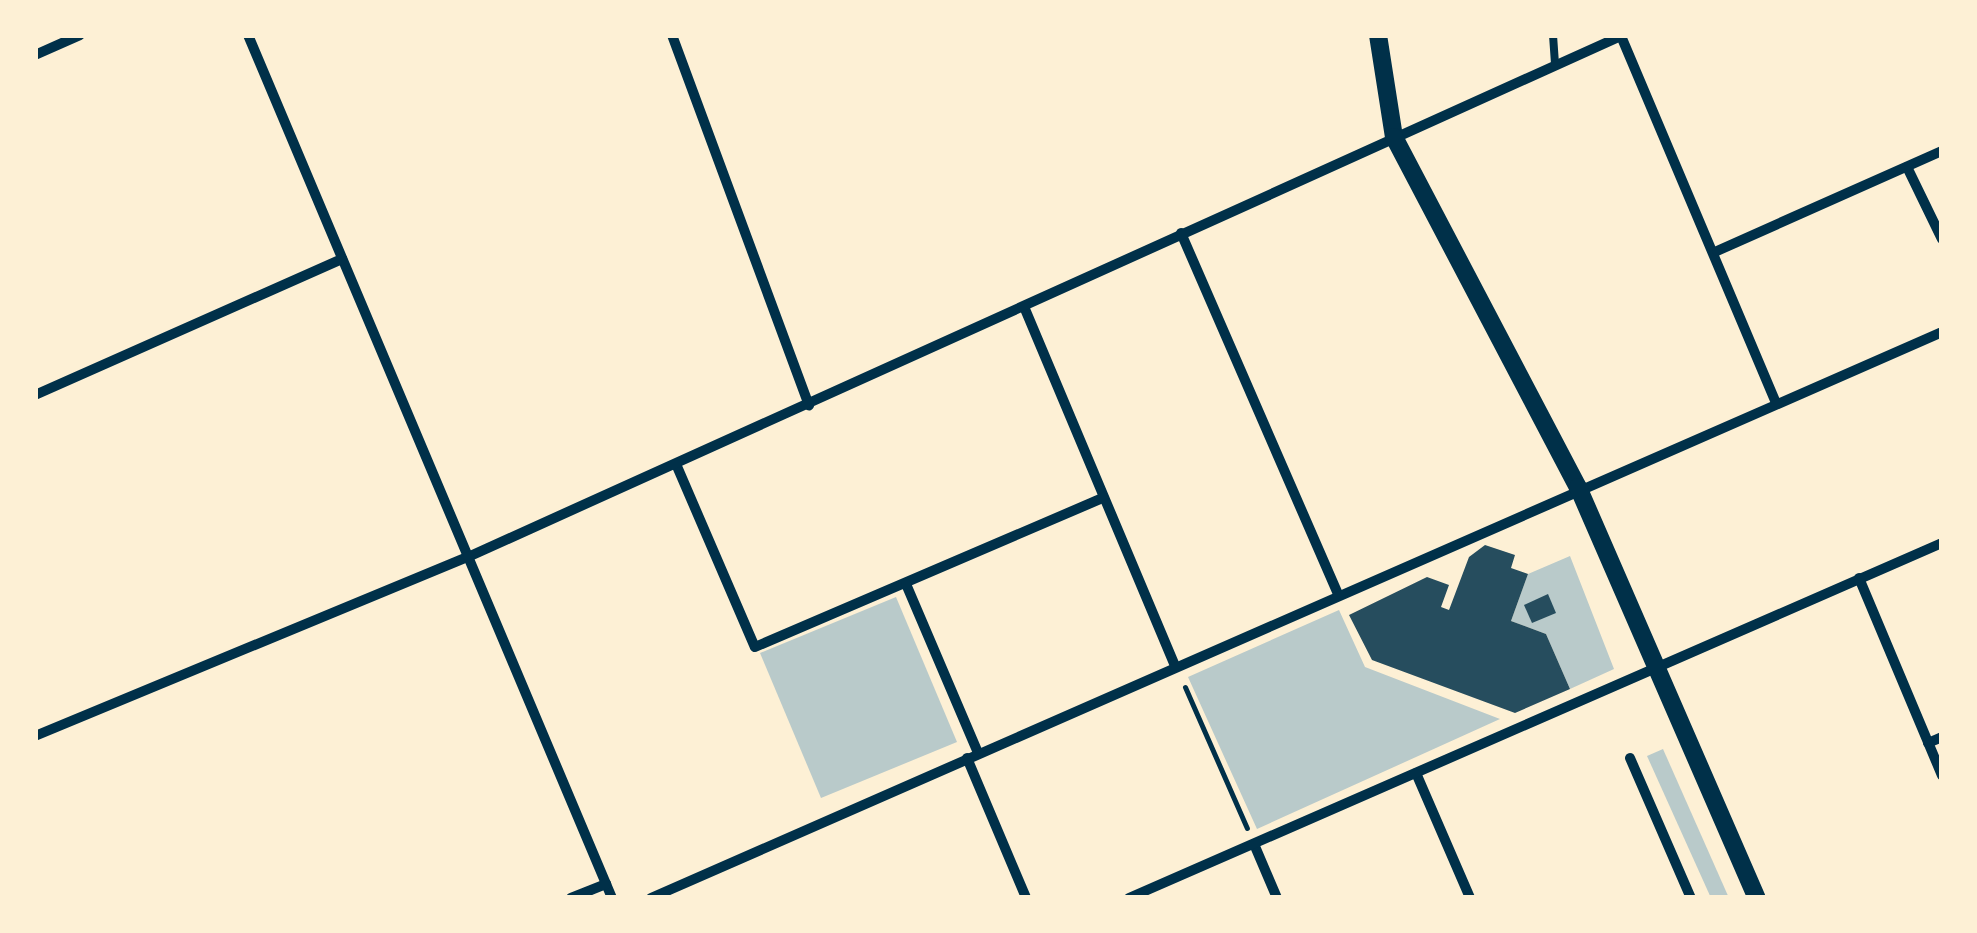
<!DOCTYPE html>
<html>
<head>
<meta charset="utf-8">
<style>
	body { margin:0 }
	#map { position:relative; width:1977px; height:933px; overflow:hidden; background:#fdf0d5; font-family:"IBM Plex Serif",serif }
	div>[style] { position:absolute }
	[style*='--x'] { left:calc(var(--x)*1px); top:calc(var(--y)*1px); width:calc(var(--w)*1px); rotate:calc(var(--a)*1deg) }
	.green>* { inset:0; background:#b9caca }
	.building>* { inset:0; background:#264d5e }
	.path>* { height:5px; margin:-2.5px; padding:0 2.5px; transform-origin:2.5px; border-radius:2.5px; background:#003049 }
	.service>* { height:8px; margin:-4px; padding:0 4px; transform-origin:4px; border-radius:4px; background:#003049 }
	.minor>* { height:10px; margin:-5px; padding:0 5px; transform-origin:5px; border-radius:5px; background:#003049 }
	.tertiary>* { height:18px; margin:-9px; padding:0 9px; transform-origin:9px; border-radius:9px; background:#003049 }
	span { translate:-50% -50%; white-space:nowrap; text-align:center; line-height:1.15; -webkit-text-stroke:9px #fdf0d5; paint-order:stroke }
	.frame { position:absolute; inset:0; border:38px solid #fdf0d5; pointer-events:none }
</style>
</head>
<body>
<div id="map">
	<div class="green">
		<i style="clip-path:polygon(1570px 556px,1614px 669px,1570px 689px,1546px 634px,1511px 621px,1528px 574px)"></i>
		<i style="clip-path:polygon(896px 597px,957px 742px,821px 798px,760px 653px)"></i>
		<i style="clip-path:polygon(1339px 610px,1365px 667px,1500px 719px,1257px 829px,1188px 677px)"></i>
		<i style="clip-path:polygon(1663px 749px,1729px 898px,1711px 898px,1647px 756px)"></i>
	</div>
	<div class="building">
		<i style="clip-path:polygon(1485px 545px,1515px 555px,1511px 568px,1528px 574px,1511px 621px,1546px 634px,1570px 689px,1515px 713px,1372px 660px,1349px 615px,1427px 577px,1449px 585px,1441px 607px,1449px 610px,1469px 557px)"></i>
		<i style="clip-path:polygon(1548px 594px,1556px 613px,1532px 623px,1524px 605px)"></i>
	</div>
	<div class="path">
		<i style="--x:1185;--y:687;--w:154;--a:66.3"></i>
	</div>
	<div class="service">
		<i style="--x:1553;--y:35;--w:29;--a:86"></i>
	</div>
	<div class="minor">
		<i style="--x:248;--y:35;--w:937;--a:67.13"></i>
		<i style="--x:672;--y:35;--w:395;--a:69.7"></i>
		<i style="--x:1621;--y:36;--w:395;--a:67.1"></i>
		<i style="--x:35;--y:55;--w:49;--a:-24"></i>
		<i style="--x:1907;--y:167;--w:80;--a:64.1"></i>
		<i style="--x:1181;--y:233;--w:394;--a:66.5"></i>
		<i style="--x:1717;--y:251;--w:246;--a:-24"></i>
		<i style="--x:1025;--y:309;--w:387;--a:67.2"></i>
		<i style="--x:35;--y:395;--w:336;--a:-23.9"></i>
		<i style="--x:676;--y:464;--w:199;--a:66.7"></i>
		<i style="--x:755;--y:647;--w:379;--a:-23.2"></i>
		<i style="--x:1859;--y:578;--w:214;--a:67.2"></i>
		<i style="--x:906;--y:584;--w:184;--a:66.9"></i>
		<i style="--x:35;--y:736;--w:469;--a:-22.5"></i>
		<i style="--x:468;--y:557;--w:1267;--a:-24.32"></i>
		<i style="--x:1928;--y:743;--w:15;--a:-23"></i>
		<i style="--x:967;--y:758;--w:152;--a:67.1"></i>
		<i style="--x:1630;--y:758;--w:153;--a:66.5"></i>
		<i style="--x:1416;--y:773;--w:136;--a:66.6"></i>
		<i style="--x:1254;--y:844;--w:59;--a:66.9"></i>
		<i style="--x:571;--y:898;--w:38;--a:-22"></i>
		<i style="--x:651;--y:898;--w:1410;--a:-23.67"></i>
		<i style="--x:1129;--y:898;--w:887;--a:-23.59"></i>
	</div>
	<div class="tertiary">
		<i style="--x:1378;--y:35;--w:103;--a:81.1"></i>
		<i style="--x:1394;--y:137;--w:395;--a:62.3"></i>
		<i style="--x:1578;--y:487;--w:448;--a:66.5"></i>
	</div>
	<div class="frame"></div>
</div>
</body>
</html>
